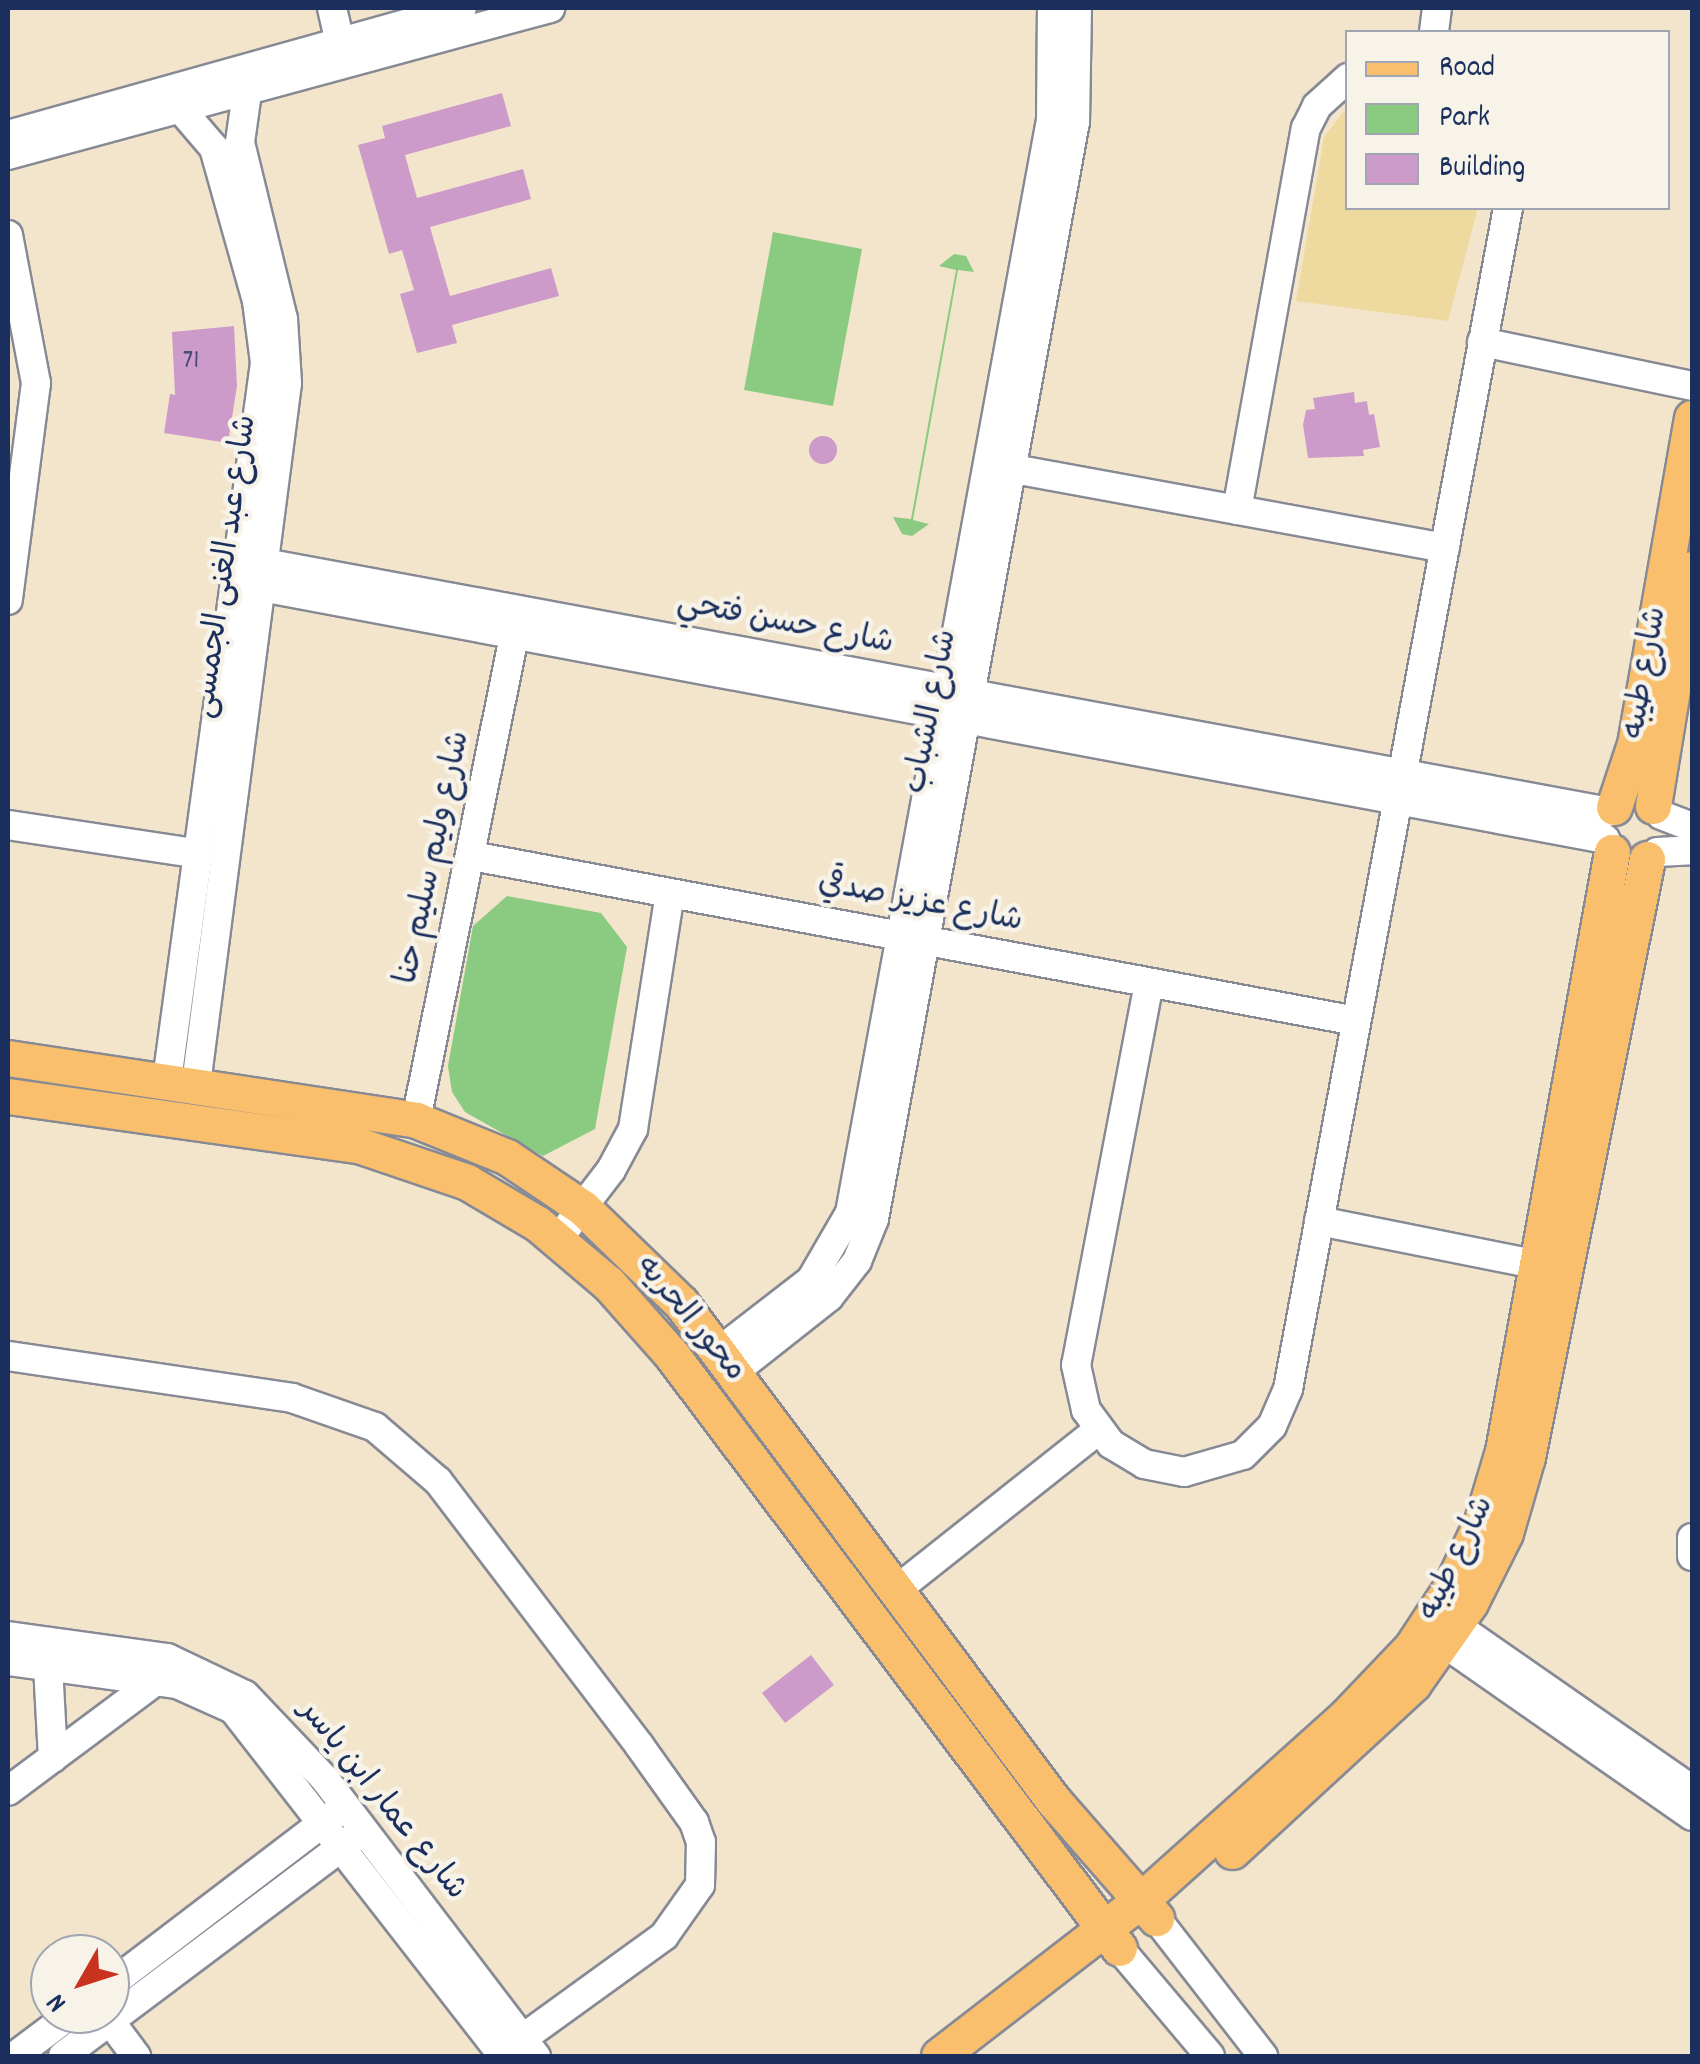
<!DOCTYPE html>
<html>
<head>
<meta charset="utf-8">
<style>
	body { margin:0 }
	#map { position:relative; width:1700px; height:2064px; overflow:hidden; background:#f3e5cc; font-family:Dekko,"Playpen Sans Arabic",sans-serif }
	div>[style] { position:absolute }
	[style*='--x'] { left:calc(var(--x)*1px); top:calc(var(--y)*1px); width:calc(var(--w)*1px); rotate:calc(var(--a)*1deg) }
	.green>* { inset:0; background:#8aca81 }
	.sand>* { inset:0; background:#eeda9e }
	.building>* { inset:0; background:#cd9bca }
	.round { border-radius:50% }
	.roads { filter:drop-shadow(2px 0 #878a95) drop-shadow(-2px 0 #878a95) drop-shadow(0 2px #878a95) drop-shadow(0 -2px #878a95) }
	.minor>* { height:28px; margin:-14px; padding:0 14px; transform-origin:14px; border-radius:14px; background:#fff }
	.major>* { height:35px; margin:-17.5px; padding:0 17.5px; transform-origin:17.5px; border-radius:17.5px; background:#f9bf6c }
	span { translate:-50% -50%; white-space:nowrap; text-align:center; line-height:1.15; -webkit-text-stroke:9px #f7f3e8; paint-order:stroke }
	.number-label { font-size:28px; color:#484a79 }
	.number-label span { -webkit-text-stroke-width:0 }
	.street-label { font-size:32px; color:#1b2f5e }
	.frame { position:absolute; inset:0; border:10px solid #1b2f5e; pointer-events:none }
	.legend { position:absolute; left:1345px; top:30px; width:325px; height:180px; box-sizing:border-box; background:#f7f3e8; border:2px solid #9fa5b1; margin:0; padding:12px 18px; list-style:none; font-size:30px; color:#1b2f5e }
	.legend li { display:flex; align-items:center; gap:20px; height:50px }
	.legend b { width:50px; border:2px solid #9fa5b1 }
	.north { position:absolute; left:30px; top:1934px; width:100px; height:100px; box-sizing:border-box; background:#f7f3e8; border:2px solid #9fa5b1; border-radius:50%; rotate:231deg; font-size:28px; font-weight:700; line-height:40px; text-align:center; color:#1b2f5e }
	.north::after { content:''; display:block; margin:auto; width:35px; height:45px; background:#c8321e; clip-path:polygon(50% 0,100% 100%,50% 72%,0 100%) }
</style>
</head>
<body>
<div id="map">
	<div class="green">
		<i style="clip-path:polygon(773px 232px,862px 249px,833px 406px,744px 390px)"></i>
		<i style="clip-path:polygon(954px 254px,966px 256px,974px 272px,958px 270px,913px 520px,929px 524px,912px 536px,902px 534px,893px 517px,911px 519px,956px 270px,939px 266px)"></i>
		<i style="clip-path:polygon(507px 896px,601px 913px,627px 947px,595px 1129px,543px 1156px,465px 1112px,452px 1092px,448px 1066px,473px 926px)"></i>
	</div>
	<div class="sand">
		<i style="clip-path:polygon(1347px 107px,1348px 208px,1478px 208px,1448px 321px,1296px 301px,1324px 137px)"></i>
	</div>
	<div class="building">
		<i style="clip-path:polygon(502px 93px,511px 126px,405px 155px,417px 198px,523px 169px,531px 199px,430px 227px,450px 296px,551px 268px,559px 296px,452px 325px,457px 343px,417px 353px,400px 294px,414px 290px,402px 250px,389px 254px,358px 145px,385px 138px,382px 126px)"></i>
		<i style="clip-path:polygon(234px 326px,237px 386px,228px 443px,164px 433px,170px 394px,175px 395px,172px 332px)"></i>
		<i style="clip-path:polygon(1354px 392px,1355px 403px,1367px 401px,1369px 415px,1374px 414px,1380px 447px,1363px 450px,1364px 456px,1308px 458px,1303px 425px,1306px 410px,1315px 409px,1313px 398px)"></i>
		<i class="round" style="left:809px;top:436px;width:28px;height:28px"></i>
		<i style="clip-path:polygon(811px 1655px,834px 1685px,785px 1723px,762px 1693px)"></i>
	</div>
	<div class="roads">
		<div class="minor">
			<i style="--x:332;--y:8;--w:35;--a:77"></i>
			<i style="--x:1434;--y:32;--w:24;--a:-83"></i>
			<i style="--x:166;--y:92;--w:74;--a:49.4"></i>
			<i style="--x:214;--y:148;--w:159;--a:74.3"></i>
			<i style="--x:257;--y:301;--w:63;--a:82.6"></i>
			<i style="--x:265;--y:363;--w:724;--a:97.78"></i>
			<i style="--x:8;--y:135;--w:471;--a:-15.6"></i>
			<i style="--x:8;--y:155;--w:562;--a:-15.17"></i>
			<i style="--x:8;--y:235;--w:151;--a:79.3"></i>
			<i style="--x:36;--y:383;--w:219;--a:97.4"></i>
			<i style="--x:1482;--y:342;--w:215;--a:11.8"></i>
			<i style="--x:1014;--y:469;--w:438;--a:10.4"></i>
			<i style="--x:1237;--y:510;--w:388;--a:-79.8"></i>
			<i style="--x:1306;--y:128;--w:25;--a:-63"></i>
			<i style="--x:1317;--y:106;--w:42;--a:-42.1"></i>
			<i style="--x:243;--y:559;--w:1389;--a:10.49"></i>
			<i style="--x:240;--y:583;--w:1389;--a:10.62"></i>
			<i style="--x:1661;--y:815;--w:33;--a:21"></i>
			<i style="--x:8;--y:825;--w:193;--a:8.6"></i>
			<i style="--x:1657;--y:852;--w:35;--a:-3"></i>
			<i style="--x:472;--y:856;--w:899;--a:10.57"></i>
			<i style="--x:1149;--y:983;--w:389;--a:100.8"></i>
			<i style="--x:1076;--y:1365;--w:46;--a:77.5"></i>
			<i style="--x:1086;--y:1410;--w:42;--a:53.7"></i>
			<i style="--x:1111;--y:1444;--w:39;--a:31"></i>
			<i style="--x:1144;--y:1464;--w:41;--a:11.3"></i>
			<i style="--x:1184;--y:1472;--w:61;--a:-16.1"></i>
			<i style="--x:1243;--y:1455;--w:41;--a:-45"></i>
			<i style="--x:1272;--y:1426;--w:40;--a:-66.6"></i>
			<i style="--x:1288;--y:1389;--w:1201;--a:-79.45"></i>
			<i style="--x:196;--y:1084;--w:707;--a:-82.6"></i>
			<i style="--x:287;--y:383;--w:64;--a:-93.6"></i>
			<i style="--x:283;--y:319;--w:182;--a:-103.7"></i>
			<i style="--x:240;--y:142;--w:49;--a:-81.9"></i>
			<i style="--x:247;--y:93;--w:30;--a:-67"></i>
			<i style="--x:416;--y:1120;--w:513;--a:-78.54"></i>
			<i style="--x:1319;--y:1221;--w:224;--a:11.3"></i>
			<i style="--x:558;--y:1239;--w:87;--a:-52.5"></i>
			<i style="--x:611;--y:1170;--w:47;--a:-61.8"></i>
			<i style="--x:633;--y:1129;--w:238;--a:-81.1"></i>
			<i style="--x:718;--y:1352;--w:118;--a:-37.7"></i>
			<i style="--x:811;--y:1280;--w:78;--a:-59.8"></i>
			<i style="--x:850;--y:1213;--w:1111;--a:-79.58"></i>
			<i style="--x:1051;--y:120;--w:112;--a:-89.5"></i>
			<i style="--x:8;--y:1356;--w:287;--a:8.4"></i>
			<i style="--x:292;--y:1398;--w:88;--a:19.3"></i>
			<i style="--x:375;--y:1427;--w:83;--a:40.6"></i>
			<i style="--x:438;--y:1481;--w:332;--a:52.7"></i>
			<i style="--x:639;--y:1745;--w:95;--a:54.5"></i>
			<i style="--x:694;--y:1822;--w:21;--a:71"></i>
			<i style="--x:701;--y:1842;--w:43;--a:91.3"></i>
			<i style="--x:700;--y:1885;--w:62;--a:125.2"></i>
			<i style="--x:664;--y:1936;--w:174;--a:144.1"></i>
			<i style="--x:734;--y:1372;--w:121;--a:-38.3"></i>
			<i style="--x:829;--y:1297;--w:46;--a:-52.1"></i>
			<i style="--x:857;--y:1261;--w:45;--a:-68"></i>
			<i style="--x:874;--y:1219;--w:1115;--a:-79.62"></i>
			<i style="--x:1075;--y:122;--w:114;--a:-89"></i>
			<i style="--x:1692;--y:1538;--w:18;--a:90"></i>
			<i style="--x:895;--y:1591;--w:259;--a:-38.4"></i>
			<i style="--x:1455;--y:1625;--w:289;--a:34.8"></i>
			<i style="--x:8;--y:1636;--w:161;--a:7.9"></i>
			<i style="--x:167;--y:1658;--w:86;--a:25.4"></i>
			<i style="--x:245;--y:1695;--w:115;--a:46.4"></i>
			<i style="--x:324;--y:1778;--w:350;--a:52.7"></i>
			<i style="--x:1444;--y:1643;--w:302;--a:34.9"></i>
			<i style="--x:8;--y:1661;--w:171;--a:7.8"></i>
			<i style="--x:177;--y:1684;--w:61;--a:24.1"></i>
			<i style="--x:233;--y:1709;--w:440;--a:52.1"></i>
			<i style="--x:48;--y:1666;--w:92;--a:86.9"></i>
			<i style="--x:8;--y:1791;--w:186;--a:-36.7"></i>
			<i style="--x:1156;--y:1918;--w:175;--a:52.2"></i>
			<i style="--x:1119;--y:1948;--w:141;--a:49.9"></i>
			<i style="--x:110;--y:1985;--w:289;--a:-37.3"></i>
			<i style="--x:110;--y:2021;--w:44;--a:53.4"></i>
			<i style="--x:15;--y:2056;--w:70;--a:-36.9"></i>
			<i style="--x:63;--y:2056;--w:368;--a:-36.9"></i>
		</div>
		<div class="major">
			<i style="--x:1653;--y:806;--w:240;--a:-80.7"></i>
			<i style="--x:1614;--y:807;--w:66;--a:-71.6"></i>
			<i style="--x:1635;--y:744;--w:331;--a:-80.1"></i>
			<i style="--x:8;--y:1058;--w:413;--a:8.6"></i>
			<i style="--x:416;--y:1120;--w:98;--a:22.1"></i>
			<i style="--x:507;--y:1157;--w:92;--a:33.9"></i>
			<i style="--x:583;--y:1208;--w:136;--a:44.1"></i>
			<i style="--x:681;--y:1303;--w:621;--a:53.19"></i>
			<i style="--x:1053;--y:1800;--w:157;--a:48.9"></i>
			<i style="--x:8;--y:1096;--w:353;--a:8"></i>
			<i style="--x:358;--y:1145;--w:115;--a:18.7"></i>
			<i style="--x:467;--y:1182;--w:82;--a:30.6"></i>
			<i style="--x:538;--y:1224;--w:93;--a:40.2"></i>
			<i style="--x:609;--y:1284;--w:94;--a:48.5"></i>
			<i style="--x:671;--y:1354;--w:744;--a:52.98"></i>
			<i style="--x:1232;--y:1851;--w:246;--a:-42.7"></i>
			<i style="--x:1413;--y:1684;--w:99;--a:-54.9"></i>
			<i style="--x:1470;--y:1603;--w:78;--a:-63.4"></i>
			<i style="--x:1505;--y:1533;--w:79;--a:-73.9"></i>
			<i style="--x:1527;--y:1457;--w:610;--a:-78.65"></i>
			<i style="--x:939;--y:2056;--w:255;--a:-37.7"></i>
			<i style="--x:1141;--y:1900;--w:273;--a:-41.9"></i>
			<i style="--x:1344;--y:1718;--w:97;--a:-46.3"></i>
			<i style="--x:1411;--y:1648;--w:73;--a:-56.7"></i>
			<i style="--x:1451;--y:1587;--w:73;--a:-64.8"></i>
			<i style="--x:1482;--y:1521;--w:73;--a:-73.3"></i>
			<i style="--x:1503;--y:1451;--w:609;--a:-79.69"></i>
		</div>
	</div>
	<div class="number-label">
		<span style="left:191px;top:362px">71</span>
	</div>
	<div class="street-label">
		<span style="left:227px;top:567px;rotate:-82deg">شارع عبد الغنى الجمسى</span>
		<span style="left:785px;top:625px;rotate:11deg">شارع حسن فتحي</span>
		<span style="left:1647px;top:673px;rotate:-80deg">شارع طيبه</span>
		<span style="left:933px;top:712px;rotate:-79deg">شارع الشباب</span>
		<span style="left:435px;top:858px;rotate:-78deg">شارع وليم سليم حنا</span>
		<span style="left:920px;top:904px;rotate:11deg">شارع عزيز صدقي</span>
		<span style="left:689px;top:1320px;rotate:50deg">محور الحريه</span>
		<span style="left:1458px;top:1559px;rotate:-64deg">شارع طيبه</span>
		<span style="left:381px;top:1801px;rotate:51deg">شارع عمار ابن ياسر</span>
	</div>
	<div class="frame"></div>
	<ul class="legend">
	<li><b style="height:12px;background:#f9bf6c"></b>Road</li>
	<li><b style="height:28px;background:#8aca81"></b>Park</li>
	<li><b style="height:28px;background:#cd9bca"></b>Building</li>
	</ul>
	<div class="north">N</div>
</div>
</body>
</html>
